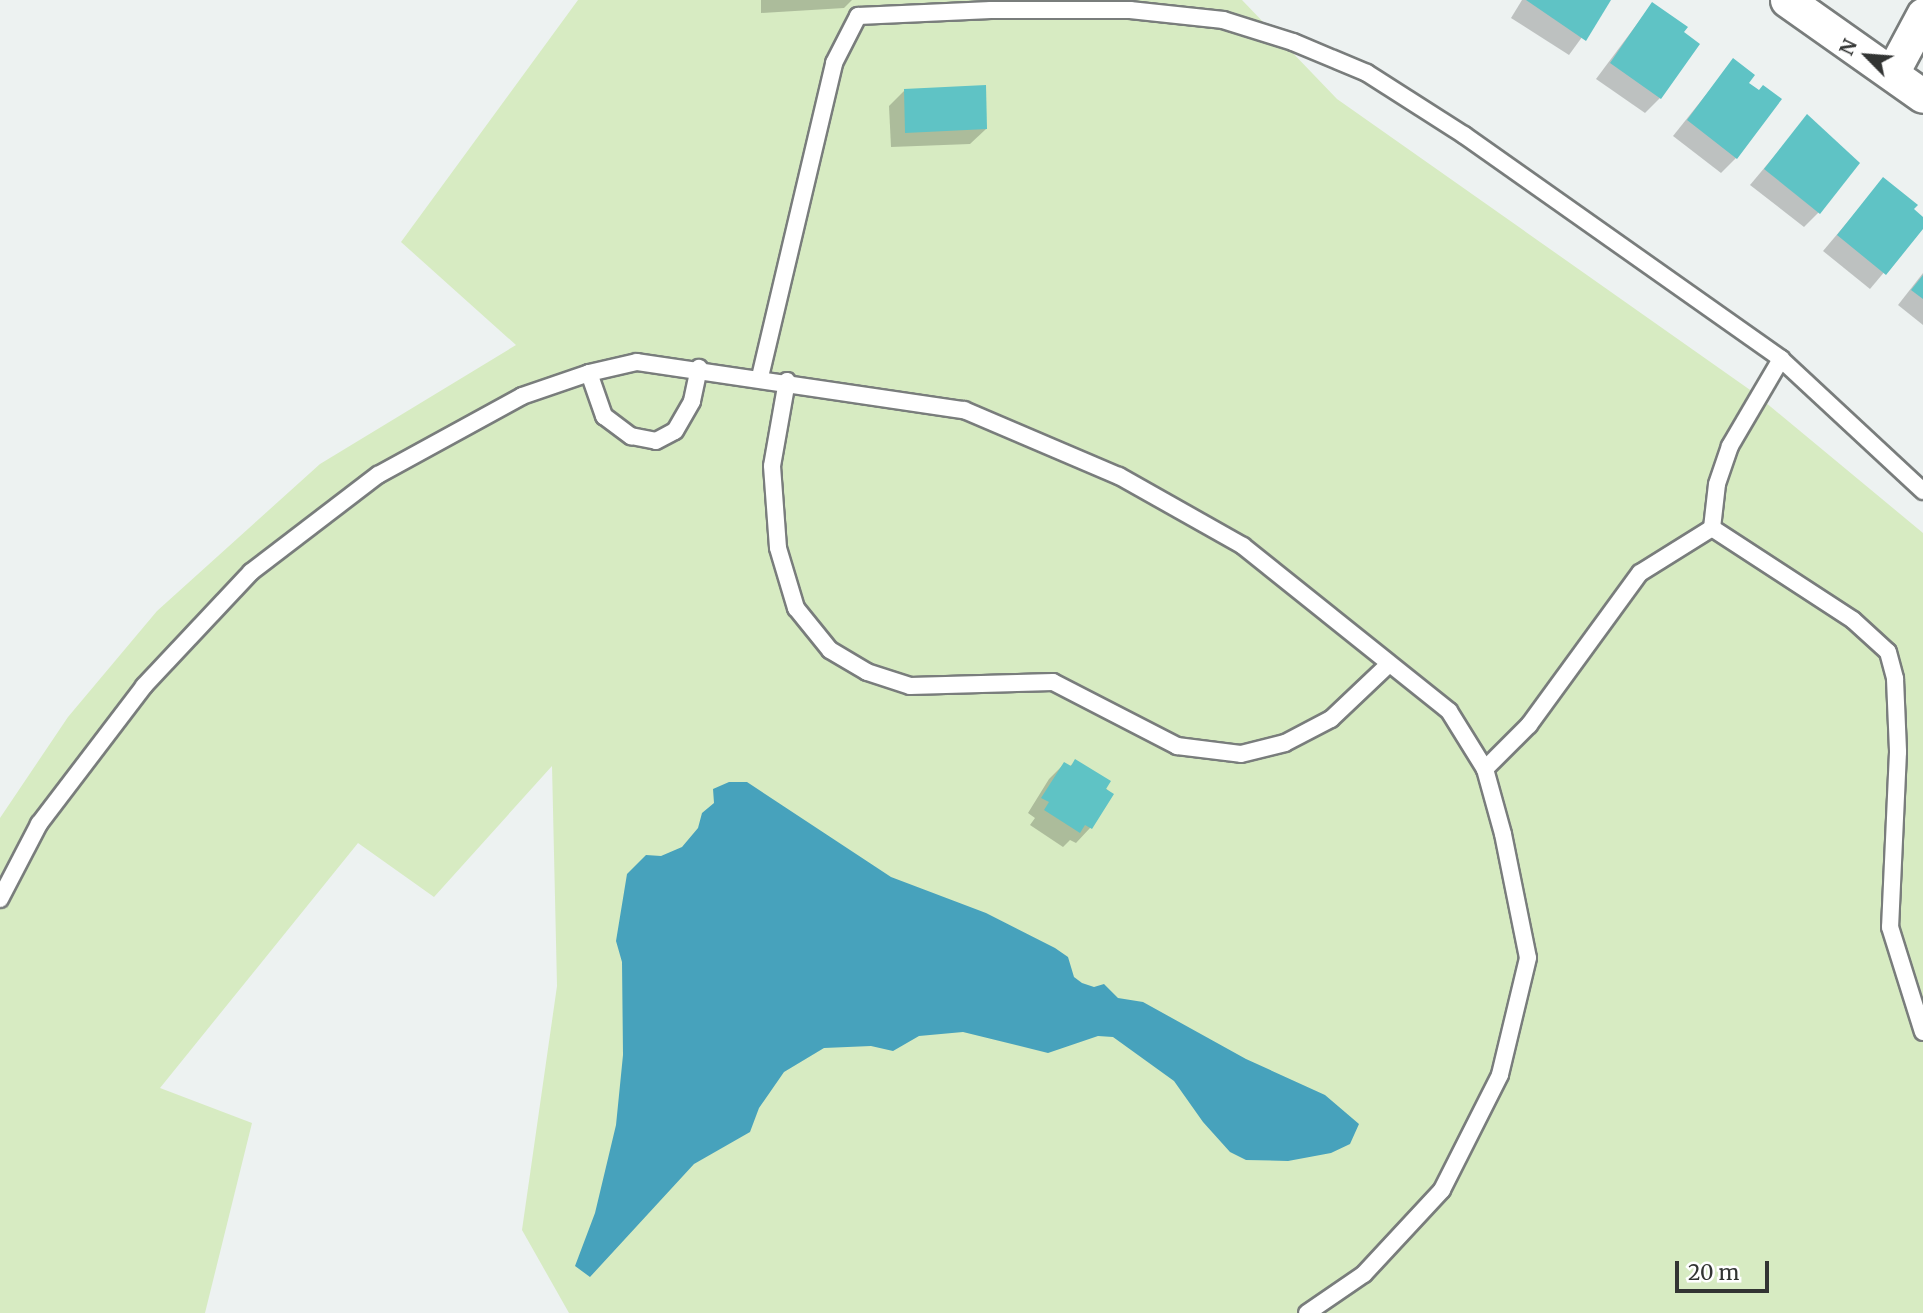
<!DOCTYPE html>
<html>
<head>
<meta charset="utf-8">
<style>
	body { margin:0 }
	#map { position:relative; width:1923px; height:1313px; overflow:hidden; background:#edf2f1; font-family:Merriweather,serif }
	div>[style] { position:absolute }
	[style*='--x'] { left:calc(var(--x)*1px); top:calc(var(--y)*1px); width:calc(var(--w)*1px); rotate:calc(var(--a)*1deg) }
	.green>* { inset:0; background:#d7ebc2 }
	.water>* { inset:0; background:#47a2bc }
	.shadow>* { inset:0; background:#0003 }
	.building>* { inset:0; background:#5fc3c5 }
	.roads { filter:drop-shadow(2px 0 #797d7c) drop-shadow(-2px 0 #797d7c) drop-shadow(0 2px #797d7c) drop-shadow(0 -2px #797d7c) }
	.service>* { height:16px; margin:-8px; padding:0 8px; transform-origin:8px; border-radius:8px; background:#fff }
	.minor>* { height:33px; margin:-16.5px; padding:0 16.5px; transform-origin:16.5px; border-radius:16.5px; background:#fff }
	span { translate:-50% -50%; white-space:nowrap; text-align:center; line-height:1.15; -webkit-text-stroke:5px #fff; paint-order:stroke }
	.north { position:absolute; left:1832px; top:21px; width:70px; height:70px; -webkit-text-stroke:5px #fff; paint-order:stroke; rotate:295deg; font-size:19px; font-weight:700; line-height:28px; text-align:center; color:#323433 }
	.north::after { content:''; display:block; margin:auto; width:24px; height:32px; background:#323433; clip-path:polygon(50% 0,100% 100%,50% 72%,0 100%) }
	.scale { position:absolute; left:1675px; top:1261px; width:94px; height:32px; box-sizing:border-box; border:4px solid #323433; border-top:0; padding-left:9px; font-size:21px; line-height:24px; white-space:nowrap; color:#323433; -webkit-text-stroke:5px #fff; paint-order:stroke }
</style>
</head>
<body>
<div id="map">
	<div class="green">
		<i style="clip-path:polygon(578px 0,1242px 0,1337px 99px,1753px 392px,1923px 533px,1923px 1313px,569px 1313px,522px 1230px,557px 986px,552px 766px,434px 897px,358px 843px,160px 1088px,252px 1123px,205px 1313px,0 1313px,0 818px,68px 717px,157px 611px,320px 464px,516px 345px,401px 242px)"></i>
	</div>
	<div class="water">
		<i style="clip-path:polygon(729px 782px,747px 782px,891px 877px,986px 913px,1055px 948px,1068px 957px,1074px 977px,1082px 983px,1094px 987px,1104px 984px,1118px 998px,1143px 1002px,1246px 1059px,1325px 1095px,1359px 1124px,1350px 1144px,1331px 1153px,1288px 1161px,1246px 1160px,1230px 1152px,1203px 1122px,1174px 1081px,1113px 1037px,1098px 1036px,1048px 1053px,963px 1032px,919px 1036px,893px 1051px,871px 1046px,824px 1048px,784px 1072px,759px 1108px,750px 1132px,694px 1164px,590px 1277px,575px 1266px,595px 1213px,616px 1125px,623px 1055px,622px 962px,616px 941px,627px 874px,646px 855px,661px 856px,682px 847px,698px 828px,702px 813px,714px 803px,713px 789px)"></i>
	</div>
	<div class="shadow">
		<i style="clip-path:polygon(761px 0,852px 0,844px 8px,761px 13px)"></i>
		<i style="clip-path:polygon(1522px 0,1609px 0,1569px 55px,1511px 18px)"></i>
		<i style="clip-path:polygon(1652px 4px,1660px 98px,1645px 113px,1596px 79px)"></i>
		<i style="clip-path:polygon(1733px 61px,1747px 84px,1736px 158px,1721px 173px,1673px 136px)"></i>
		<i style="clip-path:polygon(904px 91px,986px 129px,970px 144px,891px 147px,889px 106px)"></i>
		<i style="clip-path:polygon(1807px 117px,1819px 212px,1804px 227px,1750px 185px)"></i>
		<i style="clip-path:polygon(1883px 180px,1923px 219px,1923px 226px,1870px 289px,1823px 251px)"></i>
		<i style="clip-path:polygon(1923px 273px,1923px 325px,1898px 305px)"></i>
		<i style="clip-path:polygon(1076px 761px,1112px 794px,1090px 828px,1076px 843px,1070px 840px,1063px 847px,1030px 825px,1035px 818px,1028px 813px,1049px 779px,1064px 764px,1069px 767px)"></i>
	</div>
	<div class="building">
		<i style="clip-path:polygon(1526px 0,1611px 0,1586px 41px)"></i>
		<i style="clip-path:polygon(1652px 2px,1688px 27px,1684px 32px,1700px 44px,1661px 99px,1610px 63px)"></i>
		<i style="clip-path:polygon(1733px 58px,1755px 75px,1749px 83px,1759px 90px,1763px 85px,1782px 99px,1737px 159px,1687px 120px)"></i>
		<i style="clip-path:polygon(986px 85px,987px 129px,905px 133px,904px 89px)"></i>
		<i style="clip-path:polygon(1807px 114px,1860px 163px,1820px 214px,1764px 169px)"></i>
		<i style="clip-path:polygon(1883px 177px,1918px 205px,1914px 209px,1923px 217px,1923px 229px,1886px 275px,1837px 235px)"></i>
		<i style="clip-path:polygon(1923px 275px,1923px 299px,1911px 290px)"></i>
		<i style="clip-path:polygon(1075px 759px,1111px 781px,1106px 789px,1114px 794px,1092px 829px,1085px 825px,1080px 833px,1044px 810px,1049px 802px,1041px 798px,1064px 762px,1071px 766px)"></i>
	</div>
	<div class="roads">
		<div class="service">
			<i style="--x:589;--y:373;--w:46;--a:70.8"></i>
			<i style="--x:604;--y:416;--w:34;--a:37"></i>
			<i style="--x:631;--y:436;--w:25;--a:11"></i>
			<i style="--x:656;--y:441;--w:21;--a:-28"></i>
			<i style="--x:675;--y:431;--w:34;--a:-60"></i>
			<i style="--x:692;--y:401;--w:34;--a:-78"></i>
			<i style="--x:760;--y:377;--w:323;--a:-76.7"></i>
			<i style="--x:834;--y:63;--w:53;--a:-62.9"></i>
			<i style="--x:858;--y:16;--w:133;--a:-2.6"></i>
			<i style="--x:991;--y:10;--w:139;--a:0"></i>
			<i style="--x:1130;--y:10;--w:94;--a:6.1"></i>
			<i style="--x:1223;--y:20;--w:73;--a:17.4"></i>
			<i style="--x:1293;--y:42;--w:80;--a:22.7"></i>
			<i style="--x:1367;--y:73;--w:115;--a:32.6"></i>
			<i style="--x:1464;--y:135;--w:388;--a:35.2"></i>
			<i style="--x:1781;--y:359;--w:194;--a:42.9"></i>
			<i style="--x:787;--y:381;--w:86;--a:100"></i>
			<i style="--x:772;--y:466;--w:82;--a:85.8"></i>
			<i style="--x:778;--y:548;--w:63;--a:73.3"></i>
			<i style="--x:796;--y:608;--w:54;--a:51"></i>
			<i style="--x:830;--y:650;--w:43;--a:30.7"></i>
			<i style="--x:867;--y:672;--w:45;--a:18"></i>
			<i style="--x:910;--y:686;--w:143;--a:-1.6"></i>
			<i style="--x:1053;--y:682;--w:140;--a:27.3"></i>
			<i style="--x:1177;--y:746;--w:64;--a:7.1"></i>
			<i style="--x:1241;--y:754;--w:45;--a:-14"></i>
			<i style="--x:1285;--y:743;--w:52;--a:-27.6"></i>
			<i style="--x:1331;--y:719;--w:80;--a:-43.5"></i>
			<i style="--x:1712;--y:528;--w:168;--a:33.1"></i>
			<i style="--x:1853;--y:620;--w:47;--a:42.4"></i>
			<i style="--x:1888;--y:652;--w:28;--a:75"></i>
			<i style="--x:1895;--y:679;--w:73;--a:87.6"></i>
			<i style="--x:1898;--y:752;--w:175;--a:92.6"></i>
			<i style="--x:1890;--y:927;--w:110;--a:72.6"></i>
			<i style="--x:1485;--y:769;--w:62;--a:-45"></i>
			<i style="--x:1529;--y:725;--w:188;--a:-53.9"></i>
			<i style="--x:1640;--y:573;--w:85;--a:-32"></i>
			<i style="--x:1712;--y:528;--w:44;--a:-83.5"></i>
			<i style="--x:1717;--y:484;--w:40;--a:-71.1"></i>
			<i style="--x:1730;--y:446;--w:101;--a:-59.6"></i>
			<i style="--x:0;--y:899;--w:85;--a:-62.5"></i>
			<i style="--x:39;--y:824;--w:173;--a:-52.7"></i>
			<i style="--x:144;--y:686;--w:156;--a:-46.8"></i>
			<i style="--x:251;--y:572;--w:160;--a:-37.4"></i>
			<i style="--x:378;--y:475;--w:164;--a:-28.7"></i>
			<i style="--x:522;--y:396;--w:71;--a:-18.9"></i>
			<i style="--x:589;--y:373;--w:49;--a:-12.9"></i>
			<i style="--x:637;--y:362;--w:331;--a:8.4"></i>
			<i style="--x:964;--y:410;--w:168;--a:23.1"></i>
			<i style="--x:1119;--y:476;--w:142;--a:29.4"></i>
			<i style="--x:1243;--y:546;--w:264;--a:38.7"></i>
			<i style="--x:1449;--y:711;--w:68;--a:58.2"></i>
			<i style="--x:1485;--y:769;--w:67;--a:74.5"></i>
			<i style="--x:1503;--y:834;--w:126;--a:78.6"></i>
			<i style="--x:1528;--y:958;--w:120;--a:103.5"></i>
			<i style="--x:1500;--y:1075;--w:129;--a:116.8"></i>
			<i style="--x:1442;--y:1190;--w:115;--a:132.9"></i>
			<i style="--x:1364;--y:1274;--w:69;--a:145.6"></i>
		</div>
		<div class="minor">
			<i style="--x:1787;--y:0;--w:166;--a:35.2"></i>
			<i style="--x:1893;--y:71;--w:64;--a:-61.8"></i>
		</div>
	</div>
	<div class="north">N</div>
	<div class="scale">20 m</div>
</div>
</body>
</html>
